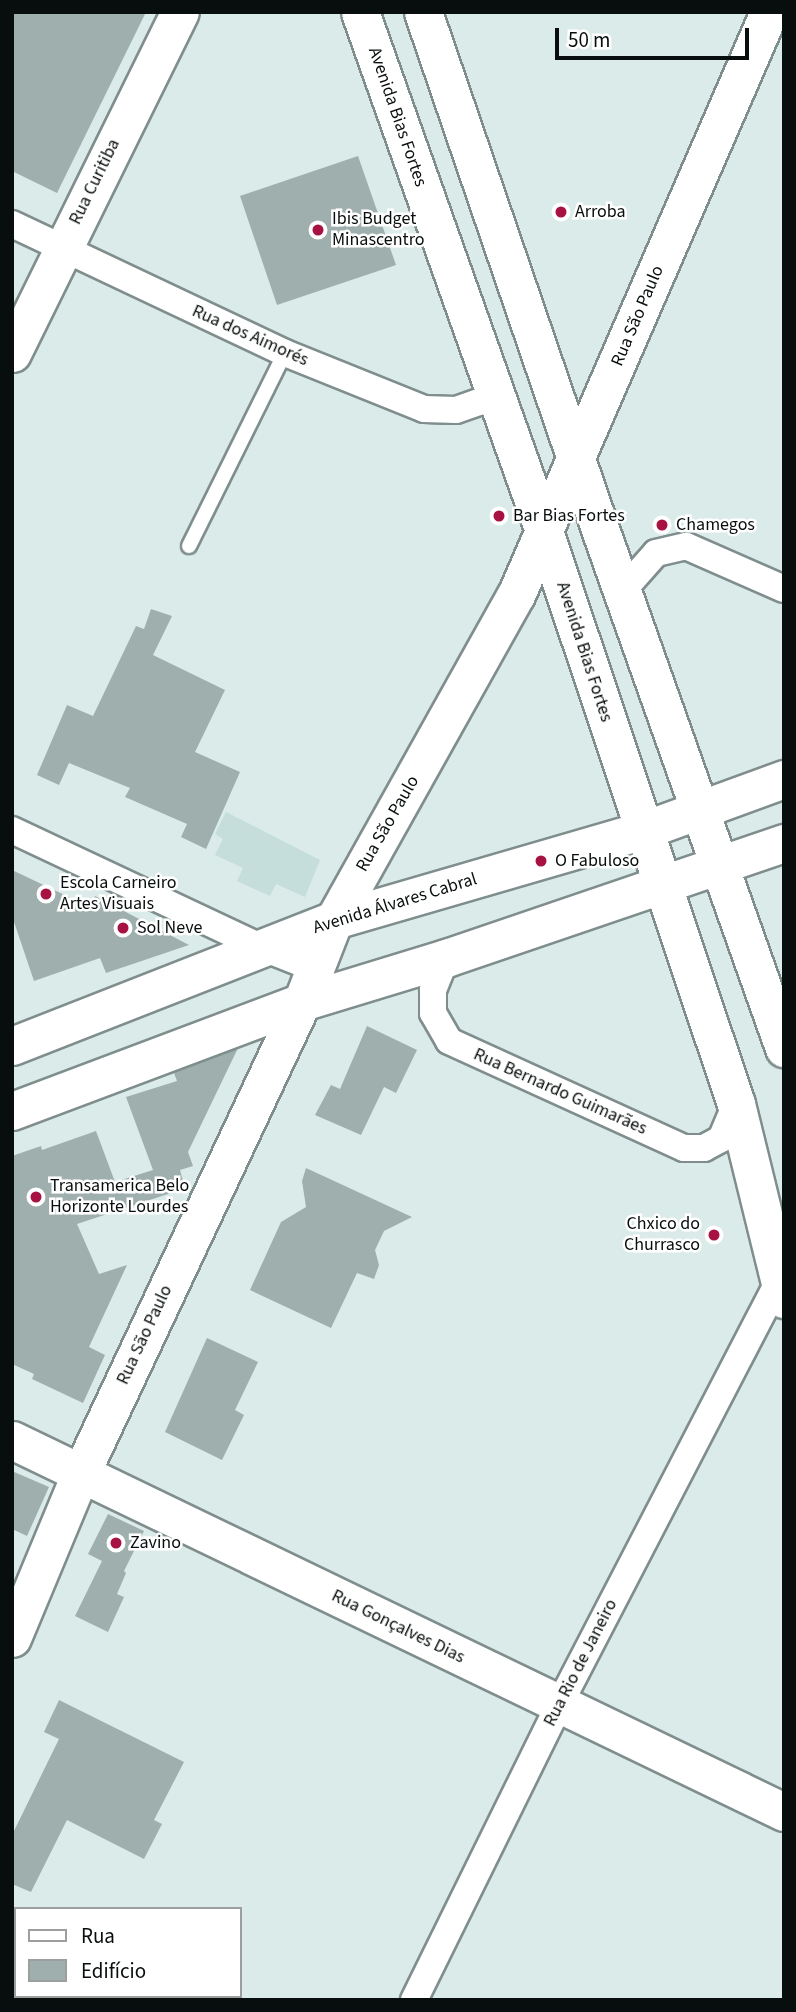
<!DOCTYPE html>
<html>
<head>
<meta charset="utf-8">
<style>
	body { margin:0 }
	#map { position:relative; width:796px; height:2012px; overflow:hidden; background:#dbebe9; font-family:"Source Sans 3",sans-serif }
	div>[style] { position:absolute }
	[style*='--x'] { left:calc(var(--x)*1px); top:calc(var(--y)*1px); width:calc(var(--w)*1px); rotate:calc(var(--a)*1deg) }
	.built>* { inset:0; background:#c5dddb }
	.building>* { inset:0; background:#9fafad }
	.roads { filter:drop-shadow(2px 0 #7f8e8d) drop-shadow(-2px 0 #7f8e8d) drop-shadow(0 2px #7f8e8d) drop-shadow(0 -2px #7f8e8d) }
	.lane>* { height:14px; margin:-7px; padding:0 7px; transform-origin:7px; border-radius:7px; background:#fff }
	.street>* { height:26px; margin:-13px; padding:0 13px; transform-origin:13px; border-radius:13px; background:#fff }
	.secondary>* { height:37px; margin:-18.5px; padding:0 18.5px; transform-origin:18.5px; border-radius:18.5px; background:#fff }
	.dots>* { width:19px; height:19px; translate:-50% -50%; box-sizing:border-box; border:4px solid #fff; border-radius:50% }
	span { translate:-50% -50%; white-space:nowrap; text-align:center; line-height:1.15; -webkit-text-stroke:5px #fff; paint-order:stroke }
	.street-label { font-size:18px; color:#080e0d }
	.poi-label { font-size:18px; color:#080e0d }
	.left { translate:0 -50%; text-align:left }
	.right { translate:-100% -50%; text-align:right }
	.frame { position:absolute; inset:0; border:14px solid #080e0d; pointer-events:none }
	.legend { position:absolute; left:14px; top:1907px; width:228px; height:91px; box-sizing:border-box; background:#fff; border:2px solid #9c9f9e; margin:0; padding:9px 12px; list-style:none; font-size:21px; color:#080e0d }
	.legend li { display:flex; align-items:center; gap:14px; height:35px }
	.legend b { width:35px; border:2px solid #9c9f9e }
	.scale { position:absolute; left:555px; top:28px; width:194px; height:32px; box-sizing:border-box; border:4px solid #080e0d; border-top:0; padding-left:9px; font-size:21px; line-height:24px; white-space:nowrap; color:#080e0d; -webkit-text-stroke:5px #fff; paint-order:stroke }
</style>
</head>
<body>
<div id="map">
	<div class="built">
		<i style="clip-path:polygon(226px 812px,320px 860px,305px 897px,276px 884px,270px 896px,237px 881px,243px 868px,215px 855px,223px 839px,215px 834px)"></i>
	</div>
	<div class="building">
		<i style="clip-path:polygon(12px 12px,146px 12px,57px 193px,12px 171px)"></i>
		<i style="clip-path:polygon(358px 156px,396px 265px,277px 305px,240px 196px)"></i>
		<i style="clip-path:polygon(151px 609px,172px 616px,153px 655px,225px 690px,195px 752px,240px 772px,206px 849px,181px 837px,187px 824px,125px 797px,130px 788px,69px 763px,59px 785px,37px 775px,67px 705px,93px 716px,136px 626px,144px 629px)"></i>
		<i style="clip-path:polygon(12px 870px,90px 907px,95px 896px,189px 945px,106px 973px,100px 958px,34px 981px,12px 916px)"></i>
		<i style="clip-path:polygon(367px 1026px,417px 1050px,396px 1093px,384px 1087px,361px 1135px,315px 1115px,331px 1085px,340px 1089px)"></i>
		<i style="clip-path:polygon(238px 1048px,188px 1152px,193px 1166px,180px 1170px,183px 1181px,175px 1184px,177px 1191px,77px 1224px,99px 1274px,127px 1265px,89px 1347px,105px 1355px,83px 1403px,32px 1379px,34px 1374px,12px 1364px,12px 1156px,41px 1146px,42px 1150px,96px 1131px,115px 1182px,153px 1170px,126px 1097px,177px 1081px,174px 1073px)"></i>
		<i style="clip-path:polygon(306px 1168px,412px 1217px,384px 1231px,375px 1250px,379px 1265px,374px 1279px,357px 1273px,331px 1328px,250px 1290px,281px 1222px,306px 1207px,302px 1181px)"></i>
		<i style="clip-path:polygon(207px 1338px,258px 1362px,235px 1410px,244px 1415px,222px 1460px,165px 1432px)"></i>
		<i style="clip-path:polygon(12px 1471px,49px 1487px,27px 1536px,12px 1529px)"></i>
		<i style="clip-path:polygon(108px 1514px,144px 1531px,124px 1571px,126px 1573px,117px 1594px,124px 1597px,108px 1632px,75px 1616px,102px 1561px,88px 1554px)"></i>
		<i style="clip-path:polygon(59px 1700px,184px 1762px,154px 1820px,162px 1824px,144px 1859px,67px 1820px,31px 1892px,12px 1884px,12px 1835px,59px 1739px,44px 1732px)"></i>
	</div>
	<div class="roads">
		<div class="lane">
			<i style="--x:189;--y:546;--w:216;--a:-63.6"></i>
		</div>
		<div class="street">
			<i style="--x:12;--y:224;--w:302;--a:25.3"></i>
			<i style="--x:285;--y:353;--w:150;--a:21.9"></i>
			<i style="--x:424;--y:409;--w:32;--a:2"></i>
			<i style="--x:456;--y:410;--w:42;--a:-19.3"></i>
			<i style="--x:624;--y:589;--w:48;--a:-48.4"></i>
			<i style="--x:656;--y:553;--w:31;--a:-13"></i>
			<i style="--x:686;--y:546;--w:107;--a:23.7"></i>
			<i style="--x:12;--y:830;--w:277;--a:25.2"></i>
			<i style="--x:263;--y:948;--w:57;--a:21.6"></i>
			<i style="--x:446;--y:958;--w:35;--a:112"></i>
			<i style="--x:433;--y:990;--w:23;--a:90"></i>
			<i style="--x:433;--y:1013;--w:32;--a:60"></i>
			<i style="--x:449;--y:1041;--w:258;--a:24.5"></i>
			<i style="--x:684;--y:1148;--w:20;--a:0"></i>
			<i style="--x:704;--y:1148;--w:19;--a:-28"></i>
			<i style="--x:721;--y:1139;--w:38;--a:-67"></i>
			<i style="--x:414;--y:2000;--w:329;--a:-63.8"></i>
			<i style="--x:559;--y:1705;--w:479;--a:-62.6"></i>
		</div>
		<div class="secondary">
			<i style="--x:360;--y:12;--w:551;--a:70.48"></i>
			<i style="--x:544;--y:531;--w:604;--a:71.48"></i>
			<i style="--x:736;--y:1104;--w:201;--a:76.2"></i>
			<i style="--x:423;--y:12;--w:546;--a:71.1"></i>
			<i style="--x:600;--y:529;--w:551;--a:70.48"></i>
			<i style="--x:12;--y:353;--w:380;--a:-63.8"></i>
			<i style="--x:12;--y:1046;--w:346;--a:-21.4"></i>
			<i style="--x:334;--y:920;--w:323;--a:-16.2"></i>
			<i style="--x:644;--y:830;--w:149;--a:-20"></i>
			<i style="--x:12;--y:1111;--w:310;--a:-20.6"></i>
			<i style="--x:302;--y:1002;--w:151;--a:-17"></i>
			<i style="--x:446;--y:958;--w:357;--a:-18.8"></i>
			<i style="--x:12;--y:1440;--w:857;--a:25.73"></i>
			<i style="--x:12;--y:1638;--w:177;--a:-67.4"></i>
			<i style="--x:80;--y:1475;--w:523;--a:-64.86"></i>
			<i style="--x:302;--y:1002;--w:88;--a:-68.7"></i>
			<i style="--x:334;--y:920;--w:372;--a:-60.8"></i>
			<i style="--x:516;--y:595;--w:636;--a:-66.54"></i>
		</div>
	</div>
	<div class="dots">
		<i style="left:561px;top:212px;background:#a81242"></i>
		<i style="left:318px;top:230px;background:#a81242"></i>
		<i style="left:499px;top:516px;background:#a81242"></i>
		<i style="left:662px;top:525px;background:#a81242"></i>
		<i style="left:541px;top:861px;background:#a81242"></i>
		<i style="left:46px;top:894px;background:#a81242"></i>
		<i style="left:123px;top:928px;background:#a81242"></i>
		<i style="left:36px;top:1197px;background:#a81242"></i>
		<i style="left:714px;top:1235px;background:#a81242"></i>
		<i style="left:116px;top:1543px;background:#a81242"></i>
	</div>
	<div class="street-label">
		<span style="left:397px;top:117px;rotate:71deg">Avenida Bias Fortes</span>
		<span style="left:95px;top:182px;rotate:-64deg">Rua Curitiba</span>
		<span style="left:638px;top:316px;rotate:-67deg">Rua São Paulo</span>
		<span style="left:250px;top:336px;rotate:24deg">Rua dos Aimorés</span>
		<span style="left:584px;top:652px;rotate:72deg">Avenida Bias Fortes</span>
		<span style="left:388px;top:824px;rotate:-60deg">Rua São Paulo</span>
		<span style="left:395px;top:904px;rotate:-17deg">Avenida Álvares Cabral</span>
		<span style="left:560px;top:1092px;rotate:24deg">Rua Bernardo Guimarães</span>
		<span style="left:145px;top:1335px;rotate:-65deg">Rua São Paulo</span>
		<span style="left:398px;top:1627px;rotate:26deg">Rua Gonçalves Dias</span>
		<span style="left:581px;top:1663px;rotate:-63deg">Rua Rio de Janeiro</span>
	</div>
	<div class="poi-label">
		<span class="left" style="left:575px;top:212px">Arroba</span>
		<span class="left" style="left:332px;top:230px">Ibis Budget<br>Minascentro</span>
		<span class="left" style="left:513px;top:516px">Bar Bias Fortes</span>
		<span class="left" style="left:676px;top:525px">Chamegos</span>
		<span class="left" style="left:555px;top:861px">O Fabuloso</span>
		<span class="left" style="left:60px;top:894px">Escola Carneiro<br>Artes Visuais</span>
		<span class="left" style="left:137px;top:928px">Sol Neve</span>
		<span class="left" style="left:50px;top:1197px">Transamerica Belo<br>Horizonte Lourdes</span>
		<span class="right" style="left:700px;top:1235px">Chxico do<br>Churrasco</span>
		<span class="left" style="left:130px;top:1543px">Zavino</span>
	</div>
	<div class="frame"></div>
	<ul class="legend">
	<li><b style="height:9px;background:#fff"></b>Rua</li>
	<li><b style="height:19px;background:#9fafad"></b>Edifício</li>
	</ul>
	<div class="scale">50 m</div>
</div>
</body>
</html>
